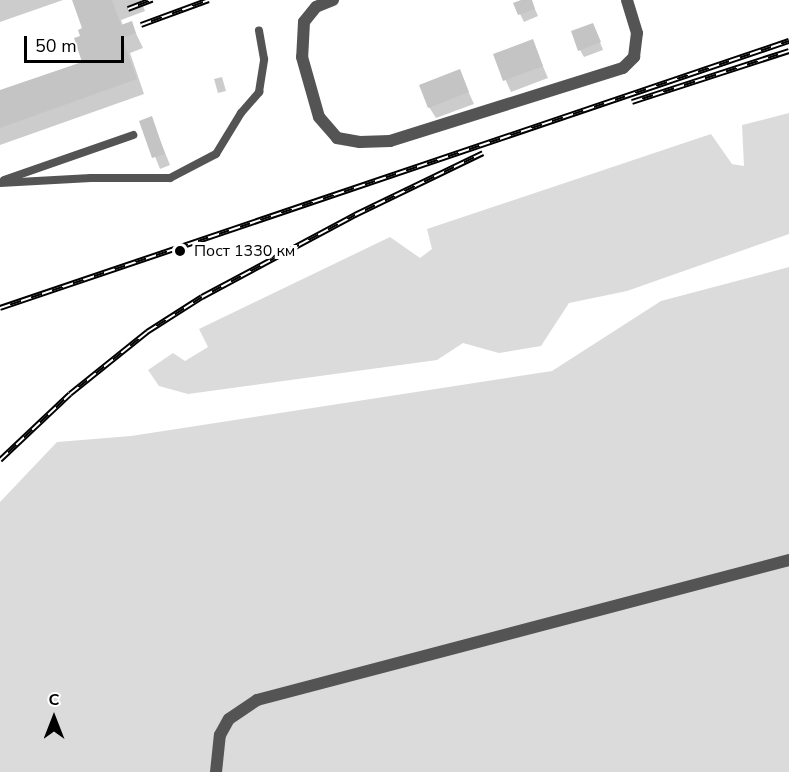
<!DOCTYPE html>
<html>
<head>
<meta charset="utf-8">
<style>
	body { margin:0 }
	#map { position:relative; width:789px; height:772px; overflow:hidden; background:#fff; font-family:"Nunito Sans",sans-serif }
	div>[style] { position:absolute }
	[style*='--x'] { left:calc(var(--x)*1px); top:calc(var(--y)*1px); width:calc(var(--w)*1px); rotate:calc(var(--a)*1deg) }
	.green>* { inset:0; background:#dbdbdb }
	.shadow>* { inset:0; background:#0003 }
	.building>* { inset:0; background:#c4c4c4 }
	.service>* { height:8px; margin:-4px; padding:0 4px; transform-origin:4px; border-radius:4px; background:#545454 }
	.minor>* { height:12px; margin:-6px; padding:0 6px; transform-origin:6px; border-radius:6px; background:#545454 }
	.rail>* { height:6px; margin-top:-3px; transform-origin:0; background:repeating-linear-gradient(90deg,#fff 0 11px,#000 0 22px); box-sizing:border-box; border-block:2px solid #000 }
	.dots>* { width:16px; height:16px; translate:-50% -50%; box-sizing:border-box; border:3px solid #fff; border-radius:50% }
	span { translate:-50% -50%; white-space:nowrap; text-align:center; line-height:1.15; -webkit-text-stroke:6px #fff; paint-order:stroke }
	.poi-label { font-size:16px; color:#000 }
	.left { translate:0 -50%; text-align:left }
	.north { position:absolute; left:24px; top:688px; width:60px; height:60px; -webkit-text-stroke:4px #fff; paint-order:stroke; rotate:0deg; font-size:16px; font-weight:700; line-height:24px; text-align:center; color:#000 }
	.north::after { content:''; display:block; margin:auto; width:21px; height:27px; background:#000; clip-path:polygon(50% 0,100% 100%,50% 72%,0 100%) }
	.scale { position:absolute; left:24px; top:36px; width:100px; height:27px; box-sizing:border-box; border:3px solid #000; border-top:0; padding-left:8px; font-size:18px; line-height:21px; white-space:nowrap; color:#000; -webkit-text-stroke:4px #fff; paint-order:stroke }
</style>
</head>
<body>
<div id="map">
	<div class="green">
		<i style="clip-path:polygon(789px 113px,789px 234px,627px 291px,569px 303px,541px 346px,499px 353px,463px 343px,437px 360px,188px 394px,159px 386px,148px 370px,173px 353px,185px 361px,208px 347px,199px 329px,390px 237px,420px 258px,432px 249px,427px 229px,711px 134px,732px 164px,744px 166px,742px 125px)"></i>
		<i style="clip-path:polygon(789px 267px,789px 772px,0 772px,0 502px,57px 442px,131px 436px,552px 371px,661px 301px)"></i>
	</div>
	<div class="shadow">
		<i style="clip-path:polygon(0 0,63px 0,0 22px)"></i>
		<i style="clip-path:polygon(74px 0,141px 0,145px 11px,121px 20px,123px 26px,131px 23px,143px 48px,130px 53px,144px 94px,0 145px,0 92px,84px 63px,84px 29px)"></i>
		<i style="clip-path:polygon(525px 0,531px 0,538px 16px,524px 22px,515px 4px)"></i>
		<i style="clip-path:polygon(593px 24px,603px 50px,584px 57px,580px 50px)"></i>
		<i style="clip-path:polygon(532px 41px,548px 78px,511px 92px,494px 55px)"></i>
		<i style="clip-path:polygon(459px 71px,474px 104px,436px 118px,429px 107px)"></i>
		<i style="clip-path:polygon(222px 77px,226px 91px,218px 93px,214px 79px)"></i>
		<i style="clip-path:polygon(151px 118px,170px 165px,160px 169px,141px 122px)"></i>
	</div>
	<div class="building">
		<i style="clip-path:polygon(72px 0,112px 0,121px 25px,132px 21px,136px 33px,122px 38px,137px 79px,0 128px,0 90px,82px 62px,74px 38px,80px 36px,78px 30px,82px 28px)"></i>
		<i style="clip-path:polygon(521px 0,532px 0,535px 9px,518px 15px,513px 3px)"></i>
		<i style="clip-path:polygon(593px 23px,601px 42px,578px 51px,571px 31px)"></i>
		<i style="clip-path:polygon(533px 39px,543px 66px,503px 81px,493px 54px)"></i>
		<i style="clip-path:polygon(460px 69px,469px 92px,428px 108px,419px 85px)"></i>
		<i style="clip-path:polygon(152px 116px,165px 154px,152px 158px,139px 121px)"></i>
	</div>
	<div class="service">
		<i style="--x:4;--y:180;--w:137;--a:-19.2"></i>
		<i style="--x:0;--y:183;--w:91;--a:-3.1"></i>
		<i style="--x:91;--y:178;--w:79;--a:0"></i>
		<i style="--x:170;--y:178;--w:52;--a:-27.6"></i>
		<i style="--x:216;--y:154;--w:48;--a:-58.6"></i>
		<i style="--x:241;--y:113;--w:28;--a:-49"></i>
		<i style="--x:259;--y:92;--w:33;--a:-81"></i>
		<i style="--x:264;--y:59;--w:29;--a:-100"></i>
	</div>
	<div class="minor">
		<i style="--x:333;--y:0;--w:18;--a:158"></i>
		<i style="--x:316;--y:7;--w:19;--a:129"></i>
		<i style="--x:304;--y:22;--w:35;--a:93"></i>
		<i style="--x:302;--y:57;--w:62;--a:74.2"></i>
		<i style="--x:319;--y:117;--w:28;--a:49"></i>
		<i style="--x:337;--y:138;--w:23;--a:10"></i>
		<i style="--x:360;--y:142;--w:30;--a:-2"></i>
		<i style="--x:390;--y:141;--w:244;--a:-17.4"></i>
		<i style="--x:623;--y:68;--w:16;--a:-45"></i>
		<i style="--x:634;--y:57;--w:24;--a:-83"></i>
		<i style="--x:637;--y:33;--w:34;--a:-107"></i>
		<i style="--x:216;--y:772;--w:37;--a:-84"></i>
		<i style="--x:220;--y:735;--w:18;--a:-61"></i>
		<i style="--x:229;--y:719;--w:34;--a:-34"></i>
		<i style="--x:257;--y:700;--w:550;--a:-14.74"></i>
	</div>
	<div class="rail">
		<i style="--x:128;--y:9;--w:26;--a:-21"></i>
		<i style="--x:141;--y:25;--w:72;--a:-20.2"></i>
		<i style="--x:632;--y:102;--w:165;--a:-18"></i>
		<i style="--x:0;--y:308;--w:833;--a:-18.7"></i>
		<i style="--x:0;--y:460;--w:96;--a:-43.3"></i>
		<i style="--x:70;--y:394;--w:99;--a:-38.8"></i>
		<i style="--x:147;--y:332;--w:65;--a:-32.5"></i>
		<i style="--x:202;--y:297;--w:174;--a:-28.2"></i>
		<i style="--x:355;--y:215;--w:142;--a:-25.8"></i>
	</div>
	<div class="dots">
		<i style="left:180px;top:251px;background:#000"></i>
	</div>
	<div class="poi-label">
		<span class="left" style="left:194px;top:251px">Пост 1330 км</span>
	</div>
	<div class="north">С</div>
	<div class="scale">50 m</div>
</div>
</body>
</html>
